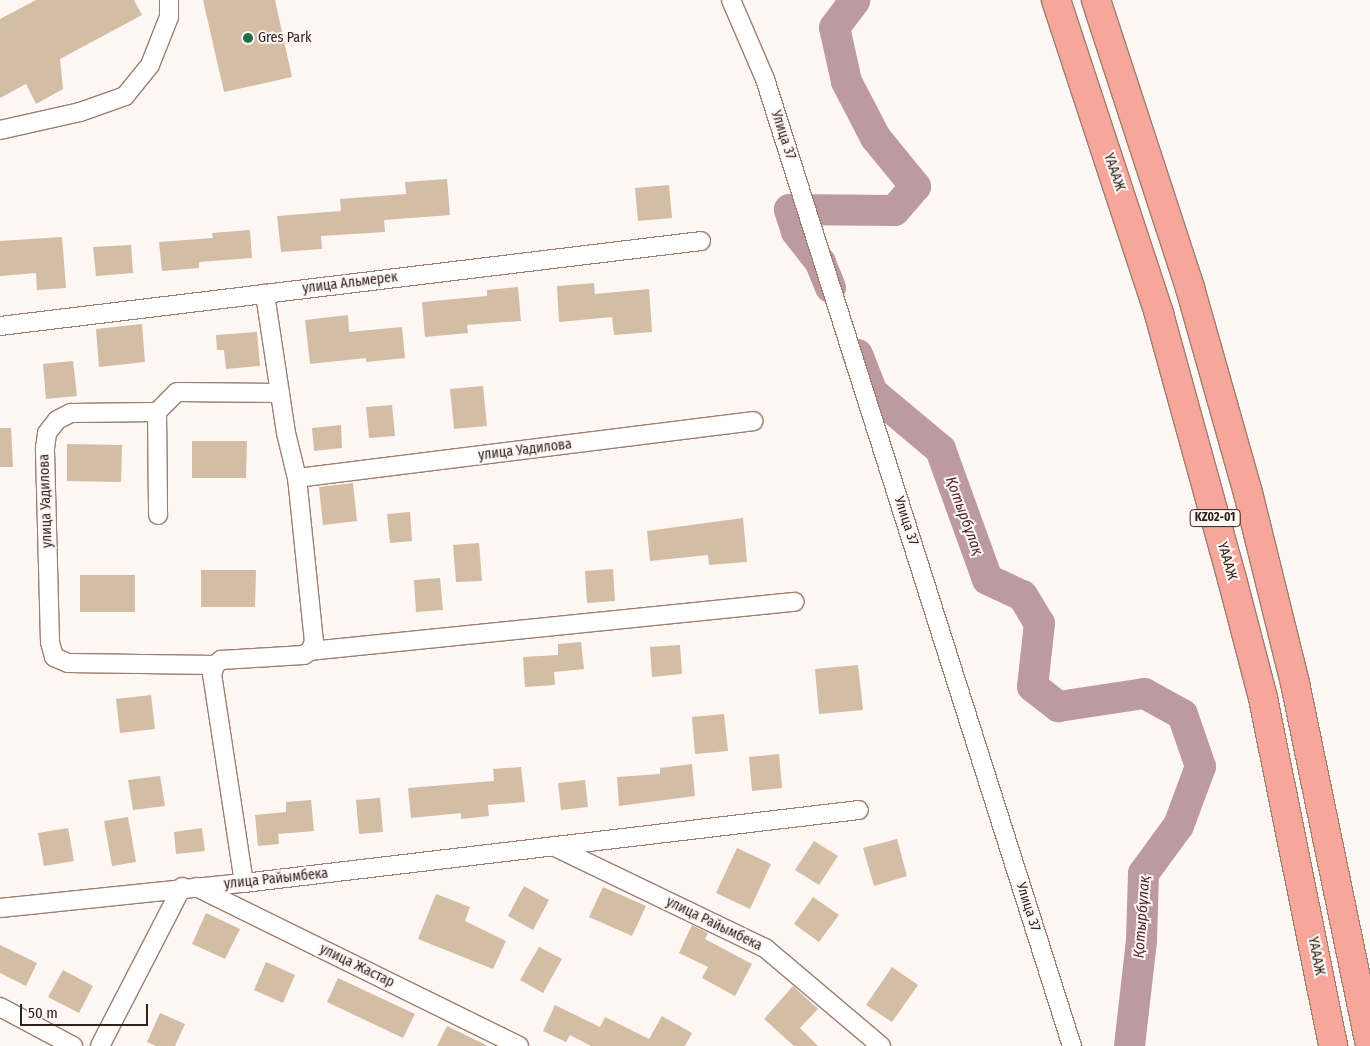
<!DOCTYPE html>
<html>
<head>
<meta charset="utf-8">
<style>
	body { margin:0 }
	#map { position:relative; width:1370px; height:1046px; overflow:hidden; background:#fef7f4; font-family:"Fira Sans Condensed",sans-serif }
	div>[style] { position:absolute }
	[style*='--x'] { left:calc(var(--x)*1px); top:calc(var(--y)*1px); width:calc(var(--w)*1px); rotate:calc(var(--a)*1deg) }
	.river>* { height:31px; margin:-15.5px; padding:0 15.5px; transform-origin:15.5px; border-radius:15.5px; background:#bc9a9f }
	.building>* { inset:0; background:#d3bda5 }
	.roads { filter:drop-shadow(1px 0 #9d7f70) drop-shadow(-1px 0 #9d7f70) drop-shadow(0 1px #9d7f70) drop-shadow(0 -1px #9d7f70) }
	.minor>* { height:18px; margin:-9px; padding:0 9px; transform-origin:9px; border-radius:9px; background:#fff }
	.motorway>* { height:28px; margin:-14px; padding:0 14px; transform-origin:14px; border-radius:14px; background:#f6a69b }
	.dots>* { width:14px; height:14px; translate:-50% -50%; box-sizing:border-box; border:2px solid #fef7f4; border-radius:50% }
	span { translate:-50% -50%; white-space:nowrap; text-align:center; line-height:1.15; -webkit-text-stroke:4px #fef7f4; paint-order:stroke }
	.shield-label span { padding:1px 4px; background:#fef7f4; border:1px solid; border-radius:4px; -webkit-text-stroke-width:0 }
	.shield-label { font-size:12px; color:#2e221b; font-weight:700 }
	.poi-label { font-size:14px; color:#2e221b }
	.left { translate:0 -50%; text-align:left }
	.street-label { font-size:14px; color:#2e221b }
	.water-label { font-size:15px; color:#51222d; font-style:italic }
	.scale { position:absolute; left:20px; top:1004px; width:128px; height:22px; box-sizing:border-box; border:2px solid #2e221b; border-top:0; padding-left:6px; font-size:15px; line-height:18px; white-space:nowrap; color:#2e221b; -webkit-text-stroke:4px #fef7f4; paint-order:stroke }
</style>
</head>
<body>
<div id="map">
	<div class="river">
		<i style="--x:830;--y:287;--w:27;--a:-112"></i>
		<i style="--x:820;--y:262;--w:39;--a:-128"></i>
		<i style="--x:796;--y:231;--w:23;--a:-108"></i>
		<i style="--x:789;--y:209;--w:105;--a:0.5"></i>
		<i style="--x:894;--y:210;--w:32;--a:-49"></i>
		<i style="--x:915;--y:186;--w:63;--a:-129.2"></i>
		<i style="--x:875;--y:137;--w:63;--a:-117.4"></i>
		<i style="--x:846;--y:81;--w:55;--a:-102.5"></i>
		<i style="--x:834;--y:27;--w:34;--a:-53"></i>
		<i style="--x:857;--y:354;--w:41;--a:68.5"></i>
		<i style="--x:872;--y:392;--w:89;--a:40"></i>
		<i style="--x:940;--y:449;--w:138;--a:70.1"></i>
		<i style="--x:987;--y:579;--w:38;--a:25"></i>
		<i style="--x:1022;--y:595;--w:33;--a:59"></i>
		<i style="--x:1039;--y:623;--w:63;--a:96.3"></i>
		<i style="--x:1032;--y:686;--w:33;--a:38"></i>
		<i style="--x:1058;--y:706;--w:87;--a:-8.6"></i>
		<i style="--x:1144;--y:693;--w:43;--a:28.9"></i>
		<i style="--x:1182;--y:714;--w:55;--a:70.9"></i>
		<i style="--x:1200;--y:766;--w:63;--a:110.4"></i>
		<i style="--x:1178;--y:825;--w:59;--a:126.1"></i>
		<i style="--x:1143;--y:873;--w:67;--a:91.7"></i>
		<i style="--x:1141;--y:940;--w:107;--a:96.5"></i>
	</div>
	<div class="building">
		<i style="clip-path:polygon(36px 0,134px 0,142px 15px,60px 59px,63px 89px,36px 104px,26px 84px,0 98px,0 19px)"></i>
		<i style="clip-path:polygon(203px 0,275px 0,292px 77px,224px 92px)"></i>
		<i style="clip-path:polygon(447px 179px,450px 215px,384px 220px,385px 232px,321px 236px,322px 249px,281px 252px,277px 216px,341px 211px,340px 199px,406px 194px,405px 182px)"></i>
		<i style="clip-path:polygon(669px 185px,672px 218px,638px 221px,635px 188px)"></i>
		<i style="clip-path:polygon(250px 230px,252px 258px,199px 262px,199px 268px,162px 271px,159px 242px,213px 238px,212px 233px)"></i>
		<i style="clip-path:polygon(62px 237px,66px 288px,37px 290px,36px 273px,0 276px,0 241px)"></i>
		<i style="clip-path:polygon(131px 245px,133px 273px,96px 276px,93px 247px)"></i>
		<i style="clip-path:polygon(594px 283px,595px 294px,649px 289px,652px 332px,614px 335px,612px 317px,559px 322px,557px 286px)"></i>
		<i style="clip-path:polygon(518px 287px,521px 321px,467px 325px,468px 333px,425px 337px,422px 302px,487px 296px,487px 290px)"></i>
		<i style="clip-path:polygon(348px 315px,349px 332px,402px 327px,405px 358px,366px 362px,366px 358px,310px 364px,305px 320px)"></i>
		<i style="clip-path:polygon(142px 324px,145px 362px,99px 367px,96px 329px)"></i>
		<i style="clip-path:polygon(257px 332px,260px 366px,226px 369px,224px 350px,217px 350px,216px 335px)"></i>
		<i style="clip-path:polygon(73px 361px,77px 396px,46px 399px,43px 364px)"></i>
		<i style="clip-path:polygon(483px 386px,487px 426px,454px 429px,450px 389px)"></i>
		<i style="clip-path:polygon(392px 405px,395px 436px,369px 438px,366px 407px)"></i>
		<i style="clip-path:polygon(341px 425px,342px 448px,314px 451px,312px 428px)"></i>
		<i style="clip-path:polygon(0 428px,11px 428px,13px 467px,0 467px)"></i>
		<i style="clip-path:polygon(192px 441px,247px 441px,246px 478px,192px 478px)"></i>
		<i style="clip-path:polygon(67px 444px,122px 445px,121px 482px,67px 481px)"></i>
		<i style="clip-path:polygon(353px 483px,357px 521px,323px 525px,319px 487px)"></i>
		<i style="clip-path:polygon(410px 512px,412px 541px,390px 543px,387px 514px)"></i>
		<i style="clip-path:polygon(743px 518px,747px 562px,709px 565px,708px 555px,650px 561px,647px 531px)"></i>
		<i style="clip-path:polygon(479px 543px,482px 581px,456px 582px,453px 545px)"></i>
		<i style="clip-path:polygon(613px 569px,615px 601px,587px 603px,585px 571px)"></i>
		<i style="clip-path:polygon(201px 570px,256px 570px,255px 607px,201px 607px)"></i>
		<i style="clip-path:polygon(80px 575px,135px 575px,135px 612px,80px 612px)"></i>
		<i style="clip-path:polygon(440px 578px,443px 610px,416px 612px,414px 580px)"></i>
		<i style="clip-path:polygon(581px 642px,584px 669px,554px 672px,555px 685px,525px 687px,523px 657px,558px 655px,558px 644px)"></i>
		<i style="clip-path:polygon(680px 645px,682px 674px,652px 677px,650px 647px)"></i>
		<i style="clip-path:polygon(858px 665px,863px 710px,819px 714px,815px 669px)"></i>
		<i style="clip-path:polygon(151px 695px,155px 729px,120px 733px,116px 699px)"></i>
		<i style="clip-path:polygon(724px 714px,728px 751px,695px 754px,692px 717px)"></i>
		<i style="clip-path:polygon(779px 754px,782px 788px,752px 791px,749px 757px)"></i>
		<i style="clip-path:polygon(692px 764px,695px 796px,619px 806px,617px 777px,660px 774px,660px 768px)"></i>
		<i style="clip-path:polygon(521px 767px,525px 802px,488px 805px,489px 816px,461px 819px,461px 813px,411px 818px,408px 788px,494px 781px,493px 769px)"></i>
		<i style="clip-path:polygon(160px 776px,165px 806px,133px 810px,128px 780px)"></i>
		<i style="clip-path:polygon(585px 780px,588px 807px,561px 810px,558px 783px)"></i>
		<i style="clip-path:polygon(380px 798px,383px 832px,359px 834px,356px 800px)"></i>
		<i style="clip-path:polygon(311px 800px,314px 831px,278px 834px,279px 844px,258px 846px,255px 815px,286px 812px,286px 802px)"></i>
		<i style="clip-path:polygon(128px 817px,136px 862px,112px 866px,104px 821px)"></i>
		<i style="clip-path:polygon(68px 828px,74px 861px,44px 866px,38px 833px)"></i>
		<i style="clip-path:polygon(202px 828px,205px 851px,176px 854px,174px 832px)"></i>
		<i style="clip-path:polygon(897px 839px,907px 876px,874px 886px,863px 848px)"></i>
		<i style="clip-path:polygon(814px 841px,838px 856px,819px 885px,795px 870px)"></i>
		<i style="clip-path:polygon(737px 848px,771px 864px,750px 909px,716px 893px)"></i>
		<i style="clip-path:polygon(524px 886px,549px 900px,533px 930px,508px 916px)"></i>
		<i style="clip-path:polygon(603px 887px,646px 906px,632px 936px,589px 917px)"></i>
		<i style="clip-path:polygon(436px 894px,470px 907px,465px 921px,506px 941px,493px 969px,418px 939px)"></i>
		<i style="clip-path:polygon(813px 897px,839px 915px,819px 942px,794px 924px)"></i>
		<i style="clip-path:polygon(206px 913px,240px 929px,225px 959px,192px 944px)"></i>
		<i style="clip-path:polygon(692px 925px,708px 933px,705px 939px,752px 964px,735px 996px,702px 978px,708px 967px,679px 953px)"></i>
		<i style="clip-path:polygon(0 945px,37px 963px,26px 986px,0 973px)"></i>
		<i style="clip-path:polygon(539px 947px,562px 959px,543px 993px,520px 980px)"></i>
		<i style="clip-path:polygon(266px 962px,295px 975px,283px 1003px,254px 990px)"></i>
		<i style="clip-path:polygon(892px 967px,918px 985px,892px 1022px,866px 1005px)"></i>
		<i style="clip-path:polygon(63px 970px,93px 986px,79px 1013px,48px 997px)"></i>
		<i style="clip-path:polygon(338px 978px,415px 1014px,403px 1038px,327px 1002px)"></i>
		<i style="clip-path:polygon(793px 986px,818px 1009px,800px 1028px,818px 1046px,794px 1046px,764px 1019px)"></i>
		<i style="clip-path:polygon(555px 1005px,600px 1027px,605px 1017px,649px 1039px,662px 1016px,692px 1033px,685px 1046px,591px 1046px,570px 1035px,566px 1042px,543px 1031px)"></i>
		<i style="clip-path:polygon(160px 1013px,185px 1024px,175px 1046px,156px 1046px,147px 1042px)"></i>
		<i style="clip-path:polygon(447px 1026px,488px 1046px,437px 1046px)"></i>
	</div>
	<div class="roads">
		<div class="minor">
			<i style="--x:731;--y:0;--w:86;--a:66.7"></i>
			<i style="--x:765;--y:79;--w:1015;--a:72.39"></i>
			<i style="--x:0;--y:130;--w:82;--a:-12.7"></i>
			<i style="--x:80;--y:112;--w:48;--a:-19.6"></i>
			<i style="--x:125;--y:96;--w:40;--a:-51"></i>
			<i style="--x:150;--y:65;--w:52;--a:-68.4"></i>
			<i style="--x:169;--y:17;--w:17;--a:-90"></i>
			<i style="--x:0;--y:326;--w:706;--a:-6.91"></i>
			<i style="--x:157;--y:412;--w:103;--a:89.4"></i>
			<i style="--x:297;--y:478;--w:460;--a:-7.1"></i>
			<i style="--x:310;--y:651;--w:487;--a:-5.8"></i>
			<i style="--x:215;--y:665;--w:147;--a:-179.2"></i>
			<i style="--x:68;--y:663;--w:15;--a:-157"></i>
			<i style="--x:54;--y:657;--w:16;--a:-105"></i>
			<i style="--x:50;--y:642;--w:194;--a:-91.5"></i>
			<i style="--x:45;--y:448;--w:15;--a:-82"></i>
			<i style="--x:47;--y:433;--w:16;--a:-52"></i>
			<i style="--x:57;--y:420;--w:16;--a:-27"></i>
			<i style="--x:71;--y:413;--w:86;--a:-0.7"></i>
			<i style="--x:157;--y:412;--w:28;--a:-45"></i>
			<i style="--x:177;--y:392;--w:103;--a:0.6"></i>
			<i style="--x:553;--y:846;--w:235;--a:25.7"></i>
			<i style="--x:765;--y:948;--w:152;--a:40.2"></i>
			<i style="--x:244;--y:883;--w:210;--a:-98.7"></i>
			<i style="--x:212;--y:675;--w:10;--a:-73"></i>
			<i style="--x:215;--y:665;--w:8;--a:-40"></i>
			<i style="--x:221;--y:660;--w:83;--a:-3.4"></i>
			<i style="--x:304;--y:655;--w:7;--a:-34"></i>
			<i style="--x:310;--y:651;--w:10;--a:-66"></i>
			<i style="--x:314;--y:642;--w:165;--a:-95.9"></i>
			<i style="--x:297;--y:478;--w:46;--a:-103.7"></i>
			<i style="--x:286;--y:433;--w:141;--a:-98.6"></i>
			<i style="--x:196;--y:887;--w:360;--a:26.2"></i>
			<i style="--x:0;--y:908;--w:245;--a:-5.9"></i>
			<i style="--x:244;--y:883;--w:619;--a:-6.77"></i>
			<i style="--x:0;--y:1007;--w:83;--a:28.1"></i>
			<i style="--x:100;--y:1046;--w:179;--a:-62.7"></i>
		</div>
		<div class="motorway">
			<i style="--x:1056;--y:0;--w:330;--a:71.8"></i>
			<i style="--x:1159;--y:314;--w:275;--a:74.6"></i>
			<i style="--x:1232;--y:579;--w:123;--a:75.4"></i>
			<i style="--x:1263;--y:698;--w:355;--a:78.6"></i>
			<i style="--x:1096;--y:0;--w:303;--a:71.9"></i>
			<i style="--x:1190;--y:288;--w:213;--a:74.2"></i>
			<i style="--x:1248;--y:493;--w:196;--a:76.1"></i>
			<i style="--x:1295;--y:683;--w:370;--a:78.3"></i>
		</div>
	</div>
	<div class="dots">
		<i style="left:248px;top:38px;background:#217040"></i>
	</div>
	<div class="shield-label">
		<span style="left:1215px;top:518px">KZ02-01</span>
	</div>
	<div class="poi-label">
		<span class="left" style="left:258px;top:38px">Gres Park</span>
	</div>
	<div class="street-label">
		<span style="left:783px;top:135px;rotate:72deg">Улица 37</span>
		<span style="left:1114px;top:172px;rotate:71deg">ҮАААЖ</span>
		<span style="left:350px;top:283px;rotate:-7deg">улица Альмерек</span>
		<span style="left:525px;top:450px;rotate:-7deg">улица Уадилова</span>
		<span style="left:46px;top:501px;rotate:-92deg">улица Уадилова</span>
		<span style="left:906px;top:521px;rotate:72deg">Улица 37</span>
		<span style="left:1227px;top:561px;rotate:74deg">ҮАААЖ</span>
		<span style="left:276px;top:879px;rotate:-6deg">улица Райымбека</span>
		<span style="left:1028px;top:907px;rotate:72deg">Улица 37</span>
		<span style="left:714px;top:924px;rotate:26deg">улица Райымбека</span>
		<span style="left:1316px;top:956px;rotate:79deg">ҮАААЖ</span>
		<span style="left:357px;top:966px;rotate:26deg">улица Жастар</span>
	</div>
	<div class="water-label">
		<span style="left:964px;top:516px;rotate:70deg">Қотырбұлақ</span>
		<span style="left:1142px;top:917px;rotate:-86deg">Қотырбұлақ</span>
	</div>
	<div class="scale">50 m</div>
</div>
</body>
</html>
